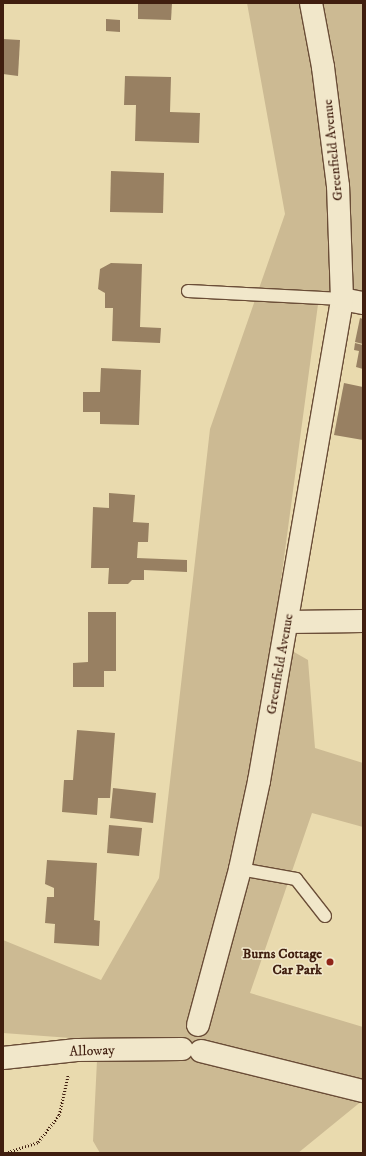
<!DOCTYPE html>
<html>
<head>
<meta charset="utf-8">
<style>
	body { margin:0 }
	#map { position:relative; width:366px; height:1156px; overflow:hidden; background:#e9daae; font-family:"IM FELL DW Pica",serif }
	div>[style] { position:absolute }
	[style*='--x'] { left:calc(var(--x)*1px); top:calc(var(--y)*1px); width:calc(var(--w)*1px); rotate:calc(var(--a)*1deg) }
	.green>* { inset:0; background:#ccba93 }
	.building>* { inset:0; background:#988062 }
	.path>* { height:2.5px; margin-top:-1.25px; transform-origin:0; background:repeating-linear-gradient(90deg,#401e0f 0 1px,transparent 0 3px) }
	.roads { filter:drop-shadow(1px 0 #6a4d37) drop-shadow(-1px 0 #6a4d37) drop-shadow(0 1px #6a4d37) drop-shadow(0 -1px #6a4d37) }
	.lane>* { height:12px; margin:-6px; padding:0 6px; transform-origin:6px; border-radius:6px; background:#f1e7ca }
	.street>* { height:22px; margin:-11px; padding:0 11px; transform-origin:11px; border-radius:11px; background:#f1e7ca }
	.secondary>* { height:22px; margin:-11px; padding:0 11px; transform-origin:11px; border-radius:11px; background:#f1e7ca }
	.dots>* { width:11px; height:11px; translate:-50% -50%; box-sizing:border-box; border:2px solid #f1e7ca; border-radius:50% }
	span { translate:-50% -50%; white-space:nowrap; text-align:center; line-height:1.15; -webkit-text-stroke:3px #f1e7ca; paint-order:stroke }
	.street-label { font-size:14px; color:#401e0f }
	.poi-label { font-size:14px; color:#401e0f; font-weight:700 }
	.right { translate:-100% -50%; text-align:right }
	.frame { position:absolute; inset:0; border:4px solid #401e0f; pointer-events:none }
</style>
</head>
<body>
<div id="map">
	<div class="green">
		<i style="clip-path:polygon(247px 3px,363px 3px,363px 290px,319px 297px,273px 640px,308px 660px,315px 748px,363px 763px,363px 827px,312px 813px,250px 993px,363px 1027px,363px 1100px,298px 1153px,100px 1153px,93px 1141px,98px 1040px,3px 1033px,3px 940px,101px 980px,159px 878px,210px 429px,285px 214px)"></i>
	</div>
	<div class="building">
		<i style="clip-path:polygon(138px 3px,172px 3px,171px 20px,138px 19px)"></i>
		<i style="clip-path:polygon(106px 19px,120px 20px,120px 32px,106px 31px)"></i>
		<i style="clip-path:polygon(3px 39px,20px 40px,18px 76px,3px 74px)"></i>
		<i style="clip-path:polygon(125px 76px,171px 77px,170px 112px,200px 113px,199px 143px,135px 141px,136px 105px,124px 105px)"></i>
		<i style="clip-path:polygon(111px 171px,164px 173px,163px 213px,110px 212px)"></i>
		<i style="clip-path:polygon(111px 263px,142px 264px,140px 327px,161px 328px,160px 343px,112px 341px,113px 308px,105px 308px,105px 293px,98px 289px,100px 269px)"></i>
		<i style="clip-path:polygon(360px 318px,363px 319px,363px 344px,355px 342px)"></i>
		<i style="clip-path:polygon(355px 343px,363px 345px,363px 369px,356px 367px,359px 351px,354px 350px)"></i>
		<i style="clip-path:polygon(101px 368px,141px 370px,139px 425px,100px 424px,100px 412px,83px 412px,83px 392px,100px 392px)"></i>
		<i style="clip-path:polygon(344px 383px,363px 387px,363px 440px,334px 435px)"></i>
		<i style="clip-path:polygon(109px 493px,135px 495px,133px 522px,149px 523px,148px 542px,138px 542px,137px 558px,187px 560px,187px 572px,144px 570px,144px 580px,132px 580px,128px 584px,108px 584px,109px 568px,91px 568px,93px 507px,109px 508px)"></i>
		<i style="clip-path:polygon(88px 612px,116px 612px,116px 671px,104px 671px,104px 687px,73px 687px,73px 663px,88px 662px)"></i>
		<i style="clip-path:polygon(77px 730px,115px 733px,110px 798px,98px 798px,97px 815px,62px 812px,64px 780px,73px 780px)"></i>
		<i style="clip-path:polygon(113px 788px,156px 793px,153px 823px,110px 818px)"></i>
		<i style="clip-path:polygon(109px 825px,142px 828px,139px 856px,107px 853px)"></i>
		<i style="clip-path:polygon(47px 860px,97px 863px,94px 920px,100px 921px,99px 946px,54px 943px,55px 924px,45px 923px,47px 897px,54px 897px,54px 888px,45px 884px)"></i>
	</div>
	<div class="path">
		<i style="--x:5;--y:1153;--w:35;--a:-18"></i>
		<i style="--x:38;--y:1142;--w:34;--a:-52"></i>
		<i style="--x:59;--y:1115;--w:41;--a:-77.3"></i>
	</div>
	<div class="roads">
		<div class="lane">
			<i style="--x:188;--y:291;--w:154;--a:3"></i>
			<i style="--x:240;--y:869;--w:57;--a:10.1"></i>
			<i style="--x:296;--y:879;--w:47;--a:51.9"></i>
		</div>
		<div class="street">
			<i style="--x:342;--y:299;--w:21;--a:11"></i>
			<i style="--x:288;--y:622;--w:75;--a:-0.8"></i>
		</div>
		<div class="secondary">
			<i style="--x:198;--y:1025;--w:162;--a:-74.9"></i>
			<i style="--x:240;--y:869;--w:90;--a:-77.8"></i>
			<i style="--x:259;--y:781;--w:489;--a:-80.2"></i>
			<i style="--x:342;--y:299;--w:113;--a:-92"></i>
			<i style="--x:338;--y:186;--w:120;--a:-97.2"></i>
			<i style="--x:323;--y:67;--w:65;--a:-100.6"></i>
			<i style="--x:201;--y:1051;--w:167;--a:13.9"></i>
			<i style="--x:3;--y:1058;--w:74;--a:-6.2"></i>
			<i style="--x:77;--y:1050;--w:105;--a:-0.5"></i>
		</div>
	</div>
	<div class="dots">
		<i style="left:330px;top:962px;background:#8f2418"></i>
	</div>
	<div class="street-label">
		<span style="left:333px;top:150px;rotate:-96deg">Greenfield Avenue</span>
		<span style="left:280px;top:664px;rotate:-80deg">Greenfield Avenue</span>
		<span style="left:92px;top:1051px;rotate:-2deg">Alloway</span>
	</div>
	<div class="poi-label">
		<span class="right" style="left:322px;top:962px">Burns Cottage<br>Car Park</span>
	</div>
	<div class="frame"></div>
</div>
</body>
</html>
